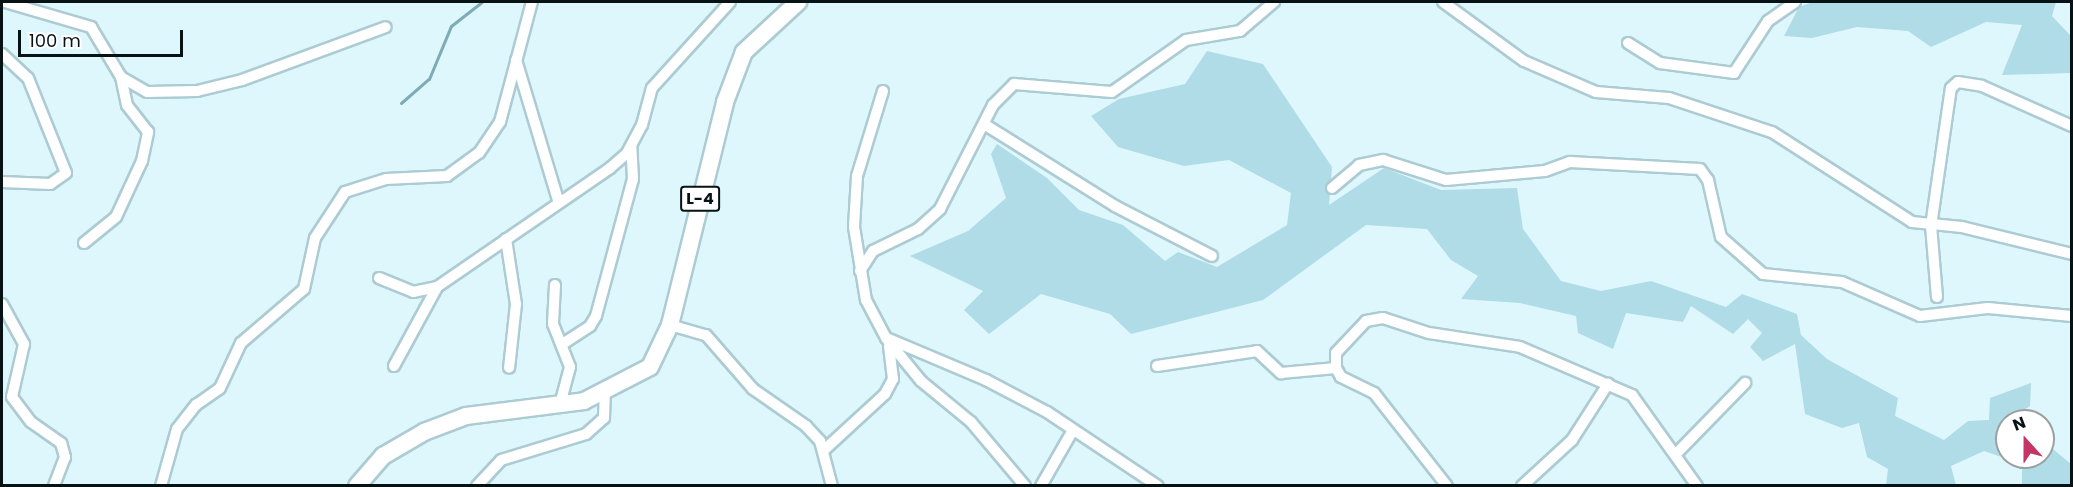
<!DOCTYPE html>
<html>
<head>
<meta charset="utf-8">
<style>
	body { margin:0 }
	#map { position:relative; width:2073px; height:487px; overflow:hidden; background:#def7fd; font-family:Poppins,sans-serif }
	div>[style] { position:absolute }
	[style*='--x'] { left:calc(var(--x)*1px); top:calc(var(--y)*1px); width:calc(var(--w)*1px); rotate:calc(var(--a)*1deg) }
	.green>* { inset:0; background:#afdce7 }
	.stream>* { height:3px; margin:-1.5px; padding:0 1.5px; transform-origin:1.5px; border-radius:1.5px; background:#7dabb6 }
	.roads { filter:drop-shadow(2px 0 #accbd2) drop-shadow(-2px 0 #accbd2) drop-shadow(0 2px #accbd2) drop-shadow(0 -2px #accbd2) }
	.minor>* { height:10px; margin:-5px; padding:0 5px; transform-origin:5px; border-radius:5px; background:#fff }
	.primary>* { height:16px; margin:-8px; padding:0 8px; transform-origin:8px; border-radius:8px; background:#fff }
	span { translate:-50% -50%; white-space:nowrap; text-align:center; line-height:1.15; -webkit-text-stroke:6px #fff; paint-order:stroke }
	.shield-label span { padding:2px 4px; background:#fff; border:2px solid; border-radius:4px; -webkit-text-stroke-width:0 }
	.shield-label { font-size:16px; color:#071214; font-weight:700 }
	.frame { position:absolute; inset:0; border:3px solid #071214; pointer-events:none }
	.north { position:absolute; left:1995px; top:409px; width:60px; height:60px; box-sizing:border-box; background:#fff; border:2px solid #9ca0a1; border-radius:50%; rotate:339deg; font-size:16px; font-weight:700; line-height:24px; text-align:center; color:#071214 }
	.north::after { content:''; display:block; margin:auto; width:21px; height:27px; background:#c13568; clip-path:polygon(50% 0,100% 100%,50% 72%,0 100%) }
	.scale { position:absolute; left:18px; top:30px; width:165px; height:27px; box-sizing:border-box; border:3px solid #071214; border-top:0; padding-left:8px; font-size:18px; line-height:21px; white-space:nowrap; color:#071214; -webkit-text-stroke:4px #fff; paint-order:stroke }
</style>
</head>
<body>
<div id="map">
	<div class="green">
		<i style="clip-path:polygon(1813px 2px,2056px 2px,2052px 16px,2071px 36px,2071px 73px,2002px 75px,2022px 25px,1986px 22px,1931px 47px,1908px 31px,1857px 27px,1812px 38px,1784px 36px,1799px 7px)"></i>
		<i style="clip-path:polygon(1207px 51px,1263px 64px,1332px 167px,1329px 205px,1384px 168px,1441px 190px,1517px 188px,1523px 229px,1561px 281px,1601px 291px,1651px 281px,1726px 307px,1742px 294px,1797px 314px,1801px 335px,1827px 359px,1898px 398px,1895px 416px,1944px 440px,1968px 421px,1989px 420px,1990px 398px,2031px 383px,2030px 406px,2007px 421px,2000px 443px,2007px 442px,2007px 457px,2042px 460px,2047px 444px,2071px 464px,2071px 485px,2022px 485px,2022px 464px,1984px 451px,1951px 466px,1956px 485px,1886px 485px,1888px 469px,1867px 457px,1859px 423px,1842px 428px,1805px 414px,1795px 344px,1763px 361px,1750px 347px,1762px 333px,1748px 319px,1733px 334px,1691px 306px,1683px 322px,1626px 313px,1613px 349px,1578px 333px,1576px 316px,1520px 303px,1461px 299px,1478px 276px,1451px 260px,1427px 229px,1366px 225px,1263px 300px,1131px 334px,1110px 314px,1041px 294px,989px 334px,964px 310px,983px 291px,910px 256px,968px 231px,1006px 198px,991px 154px,997px 144px,1047px 178px,1079px 210px,1123px 225px,1165px 261px,1178px 252px,1217px 267px,1287px 225px,1291px 193px,1229px 160px,1184px 166px,1118px 147px,1091px 116px,1119px 99px,1185px 84px)"></i>
	</div>
	<div class="stream">
		<i style="--x:401;--y:103;--w:37;--a:-41"></i>
		<i style="--x:429;--y:79;--w:57;--a:-67.5"></i>
		<i style="--x:451;--y:26;--w:39;--a:-38"></i>
	</div>
	<div class="roads">
		<div class="minor">
			<i style="--x:5;--y:2;--w:90;--a:16.2"></i>
			<i style="--x:91;--y:27;--w:58;--a:59"></i>
			<i style="--x:121;--y:77;--w:30;--a:30"></i>
			<i style="--x:147;--y:92;--w:50;--a:-1.1"></i>
			<i style="--x:197;--y:91;--w:46;--a:-13.7"></i>
			<i style="--x:242;--y:80;--w:153;--a:-20.2"></i>
			<i style="--x:1443;--y:2;--w:100;--a:36.1"></i>
			<i style="--x:1524;--y:61;--w:78;--a:23.3"></i>
			<i style="--x:1596;--y:92;--w:73;--a:4.7"></i>
			<i style="--x:1669;--y:98;--w:108;--a:18.3"></i>
			<i style="--x:1772;--y:132;--w:166;--a:32.7"></i>
			<i style="--x:1912;--y:222;--w:50;--a:5.7"></i>
			<i style="--x:1962;--y:227;--w:113;--a:13.8"></i>
			<i style="--x:1628;--y:43;--w:38;--a:32"></i>
			<i style="--x:1660;--y:63;--w:75;--a:7.7"></i>
			<i style="--x:1734;--y:73;--w:62;--a:-56.8"></i>
			<i style="--x:1768;--y:21;--w:33;--a:-35"></i>
			<i style="--x:2;--y:54;--w:35;--a:43"></i>
			<i style="--x:28;--y:78;--w:102;--a:68.2"></i>
			<i style="--x:66;--y:173;--w:19;--a:145"></i>
			<i style="--x:50;--y:184;--w:48;--a:-177.6"></i>
			<i style="--x:516;--y:60;--w:149;--a:73.3"></i>
			<i style="--x:883;--y:91;--w:89;--a:107"></i>
			<i style="--x:857;--y:176;--w:51;--a:93.4"></i>
			<i style="--x:854;--y:227;--w:74;--a:80.7"></i>
			<i style="--x:866;--y:300;--w:43;--a:62.2"></i>
			<i style="--x:886;--y:338;--w:55;--a:50.9"></i>
			<i style="--x:921;--y:381;--w:65;--a:39.4"></i>
			<i style="--x:971;--y:422;--w:84;--a:49.8"></i>
			<i style="--x:984;--y:124;--w:155;--a:32"></i>
			<i style="--x:1115;--y:206;--w:109;--a:27.3"></i>
			<i style="--x:1332;--y:188;--w:35;--a:-40"></i>
			<i style="--x:1359;--y:165;--w:25;--a:-12"></i>
			<i style="--x:1383;--y:160;--w:66;--a:17.6"></i>
			<i style="--x:1446;--y:180;--w:99;--a:-5.2"></i>
			<i style="--x:1545;--y:171;--w:27;--a:-20"></i>
			<i style="--x:1570;--y:162;--w:130;--a:3.1"></i>
			<i style="--x:1700;--y:169;--w:14;--a:54"></i>
			<i style="--x:1708;--y:180;--w:58;--a:77.2"></i>
			<i style="--x:1721;--y:237;--w:56;--a:41.4"></i>
			<i style="--x:1763;--y:274;--w:79;--a:5.8"></i>
			<i style="--x:1842;--y:282;--w:85;--a:23.6"></i>
			<i style="--x:1920;--y:316;--w:68;--a:-6.7"></i>
			<i style="--x:1988;--y:308;--w:84;--a:5.4"></i>
			<i style="--x:506;--y:239;--w:66;--a:81.3"></i>
			<i style="--x:516;--y:304;--w:64;--a:96.2"></i>
			<i style="--x:84;--y:243;--w:41;--a:-39.1"></i>
			<i style="--x:116;--y:217;--w:62;--a:-65.1"></i>
			<i style="--x:142;--y:161;--w:30;--a:-78"></i>
			<i style="--x:148;--y:132;--w:34;--a:-128"></i>
			<i style="--x:127;--y:105;--w:29;--a:-102"></i>
			<i style="--x:860;--y:271;--w:24;--a:-57"></i>
			<i style="--x:873;--y:251;--w:50;--a:-26.1"></i>
			<i style="--x:918;--y:229;--w:30;--a:-42"></i>
			<i style="--x:940;--y:209;--w:117;--a:-63"></i>
			<i style="--x:993;--y:105;--w:30;--a:-45"></i>
			<i style="--x:1014;--y:84;--w:98;--a:4.7"></i>
			<i style="--x:1112;--y:92;--w:90;--a:-35.1"></i>
			<i style="--x:1186;--y:40;--w:55;--a:-9.5"></i>
			<i style="--x:1240;--y:31;--w:45;--a:-40.5"></i>
			<i style="--x:379;--y:278;--w:37;--a:22"></i>
			<i style="--x:413;--y:292;--w:25;--a:-12"></i>
			<i style="--x:437;--y:287;--w:210;--a:-34.5"></i>
			<i style="--x:610;--y:168;--w:23;--a:-41"></i>
			<i style="--x:627;--y:153;--w:32;--a:-62"></i>
			<i style="--x:642;--y:125;--w:38;--a:-75"></i>
			<i style="--x:652;--y:88;--w:116;--a:-47.8"></i>
			<i style="--x:555;--y:285;--w:39;--a:93"></i>
			<i style="--x:553;--y:324;--w:46;--a:68.4"></i>
			<i style="--x:570;--y:367;--w:38;--a:105"></i>
			<i style="--x:1937;--y:297;--w:71;--a:-94.8"></i>
			<i style="--x:1931;--y:226;--w:139;--a:-81.8"></i>
			<i style="--x:1951;--y:88;--w:9;--a:-41"></i>
			<i style="--x:1958;--y:82;--w:24;--a:9"></i>
			<i style="--x:1982;--y:86;--w:98;--a:24"></i>
			<i style="--x:2;--y:304;--w:46;--a:61.2"></i>
			<i style="--x:24;--y:344;--w:54;--a:102.8"></i>
			<i style="--x:12;--y:397;--w:31;--a:53"></i>
			<i style="--x:31;--y:422;--w:37;--a:35"></i>
			<i style="--x:61;--y:443;--w:15;--a:74"></i>
			<i style="--x:65;--y:457;--w:31;--a:111"></i>
			<i style="--x:670;--y:325;--w:37;--a:16"></i>
			<i style="--x:706;--y:335;--w:72;--a:49"></i>
			<i style="--x:753;--y:389;--w:65;--a:34.9"></i>
			<i style="--x:806;--y:426;--w:21;--a:47"></i>
			<i style="--x:820;--y:441;--w:47;--a:75.1"></i>
			<i style="--x:889;--y:339;--w:105;--a:22.9"></i>
			<i style="--x:986;--y:380;--w:69;--a:27.7"></i>
			<i style="--x:1047;--y:412;--w:133;--a:33.7"></i>
			<i style="--x:564;--y:343;--w:31;--a:-33"></i>
			<i style="--x:590;--y:326;--w:12;--a:-59"></i>
			<i style="--x:596;--y:316;--w:142;--a:-74.9"></i>
			<i style="--x:633;--y:179;--w:33;--a:-93"></i>
			<i style="--x:394;--y:366;--w:90;--a:-61.4"></i>
			<i style="--x:1157;--y:366;--w:101;--a:-8.5"></i>
			<i style="--x:1257;--y:351;--w:33;--a:43"></i>
			<i style="--x:1281;--y:373;--w:55;--a:-5.2"></i>
			<i style="--x:823;--y:451;--w:84;--a:-42.6"></i>
			<i style="--x:885;--y:394;--w:17;--a:-62"></i>
			<i style="--x:893;--y:379;--w:33;--a:-97"></i>
			<i style="--x:1677;--y:453;--w:98;--a:-45.8"></i>
			<i style="--x:161;--y:486;--w:59;--a:-74.3"></i>
			<i style="--x:177;--y:429;--w:31;--a:-52"></i>
			<i style="--x:196;--y:405;--w:29;--a:-35"></i>
			<i style="--x:220;--y:388;--w:50;--a:-65"></i>
			<i style="--x:241;--y:343;--w:83;--a:-40.6"></i>
			<i style="--x:304;--y:289;--w:52;--a:-77.8"></i>
			<i style="--x:315;--y:238;--w:55;--a:-56.9"></i>
			<i style="--x:345;--y:192;--w:43;--a:-17.6"></i>
			<i style="--x:386;--y:179;--w:61;--a:-2.8"></i>
			<i style="--x:447;--y:176;--w:39;--a:-36"></i>
			<i style="--x:479;--y:153;--w:37;--a:-56"></i>
			<i style="--x:500;--y:122;--w:124;--a:-75.1"></i>
			<i style="--x:477;--y:486;--w:35;--a:-47"></i>
			<i style="--x:501;--y:460;--w:89;--a:-17"></i>
			<i style="--x:586;--y:434;--w:24;--a:-42"></i>
			<i style="--x:604;--y:418;--w:25;--a:-88"></i>
			<i style="--x:1041;--y:486;--w:64;--a:-60.3"></i>
			<i style="--x:1447;--y:486;--w:118;--a:-128.1"></i>
			<i style="--x:1374;--y:393;--w:37;--a:-154"></i>
			<i style="--x:1341;--y:377;--w:10;--a:-119"></i>
			<i style="--x:1336;--y:368;--w:15;--a:-90"></i>
			<i style="--x:1336;--y:353;--w:44;--a:-46.8"></i>
			<i style="--x:1366;--y:321;--w:17;--a:-10"></i>
			<i style="--x:1383;--y:318;--w:48;--a:18.1"></i>
			<i style="--x:1429;--y:333;--w:92;--a:8.7"></i>
			<i style="--x:1520;--y:347;--w:122;--a:23.2"></i>
			<i style="--x:1632;--y:395;--w:112;--a:54.5"></i>
			<i style="--x:1522;--y:486;--w:68;--a:-42.6"></i>
			<i style="--x:1572;--y:440;--w:67;--a:-57.3"></i>
		</div>
		<div class="primary">
			<i style="--x:357;--y:486;--w:40;--a:-49"></i>
			<i style="--x:383;--y:456;--w:48;--a:-30.3"></i>
			<i style="--x:424;--y:432;--w:45;--a:-20.9"></i>
			<i style="--x:466;--y:416;--w:119;--a:-7.2"></i>
			<i style="--x:584;--y:401;--w:74;--a:-27.3"></i>
			<i style="--x:650;--y:367;--w:47;--a:-64.5"></i>
			<i style="--x:670;--y:325;--w:230;--a:-76.1"></i>
			<i style="--x:725;--y:102;--w:53;--a:-69.2"></i>
			<i style="--x:744;--y:52;--w:74;--a:-42.8"></i>
		</div>
	</div>
	<div class="shield-label">
		<span style="left:700px;top:199px">L-4</span>
	</div>
	<div class="frame"></div>
	<div class="north">N</div>
	<div class="scale">100 m</div>
</div>
</body>
</html>
